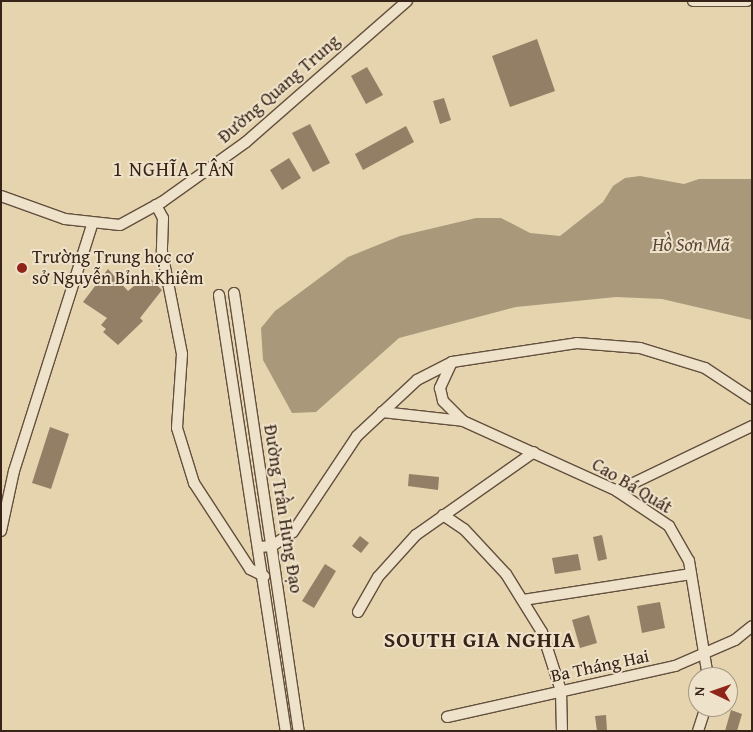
<!DOCTYPE html>
<html>
<head>
<meta charset="utf-8">
<style>
	body { margin:0 }
	#map { position:relative; width:753px; height:732px; overflow:hidden; background:#e5d4ae; font-family:"Gentium Book Plus",serif }
	div>[style] { position:absolute }
	[style*='--x'] { left:calc(var(--x)*1px); top:calc(var(--y)*1px); width:calc(var(--w)*1px); rotate:calc(var(--a)*1deg) }
	.water>* { inset:0; background:#aa987b }
	.building>* { inset:0; background:#927f66 }
	.roads { filter:drop-shadow(1px 0 #634f3e) drop-shadow(-1px 0 #634f3e) drop-shadow(0 1px #634f3e) drop-shadow(0 -1px #634f3e) }
	.minor>* { height:10px; margin:-5px; padding:0 5px; transform-origin:5px; border-radius:5px; background:#eee3ca }
	.dots>* { width:14px; height:14px; translate:-50% -50%; box-sizing:border-box; border:2px solid #eee3ca; border-radius:50% }
	span { translate:-50% -50%; white-space:nowrap; text-align:center; line-height:1.15; -webkit-text-stroke:4px #eee3ca; paint-order:stroke }
	.street-label { font-size:18px; color:#382318 }
	.poi-label { font-size:18px; color:#382318 }
	.left { translate:0 -50%; text-align:left }
	.water-label { font-size:19px; color:#5a4636; font-style:italic }
	.quarter-label { font-size:20px; color:#382318; letter-spacing:1px }
	.district-label { font-size:22px; color:#382318; font-weight:700; letter-spacing:1px }
	.frame { position:absolute; inset:0; border:2px solid #382318; pointer-events:none }
	.north { position:absolute; left:688px; top:667px; width:50px; height:50px; box-sizing:border-box; background:#eee3ca; border:1px solid #a59683; border-radius:50%; rotate:273deg; font-size:14px; font-weight:700; line-height:20px; text-align:center; color:#382318 }
	.north::after { content:''; display:block; margin:auto; width:18px; height:22px; background:#8f2418; clip-path:polygon(50% 0,100% 100%,50% 72%,0 100%) }
</style>
</head>
<body>
<div id="map">
	<div class="water">
		<i style="clip-path:polygon(640px 176px,684px 184px,699px 179px,752px 179px,752px 320px,662px 299px,616px 297px,516px 307px,399px 338px,316px 412px,292px 413px,263px 360px,261px 328px,275px 311px,348px 257px,400px 236px,476px 218px,501px 218px,530px 233px,560px 236px,603px 202px,613px 186px,625px 178px)"></i>
	</div>
	<div class="building">
		<i style="clip-path:polygon(537px 39px,555px 91px,510px 107px,492px 56px)"></i>
		<i style="clip-path:polygon(367px 67px,383px 95px,366px 104px,351px 76px)"></i>
		<i style="clip-path:polygon(444px 98px,451px 120px,440px 124px,433px 101px)"></i>
		<i style="clip-path:polygon(310px 124px,330px 163px,313px 172px,292px 133px)"></i>
		<i style="clip-path:polygon(406px 126px,414px 142px,363px 170px,355px 154px)"></i>
		<i style="clip-path:polygon(289px 158px,301px 178px,282px 190px,270px 170px)"></i>
		<i style="clip-path:polygon(108px 269px,128px 291px,147px 275px,162px 290px,140px 318px,143px 321px,118px 345px,103px 332px,106px 329px,101px 325px,107px 318px,83px 302px)"></i>
		<i style="clip-path:polygon(50px 427px,69px 434px,51px 489px,32px 483px)"></i>
		<i style="clip-path:polygon(409px 474px,439px 477px,438px 490px,408px 486px)"></i>
		<i style="clip-path:polygon(602px 535px,607px 559px,598px 561px,593px 537px)"></i>
		<i style="clip-path:polygon(360px 536px,369px 543px,361px 553px,352px 546px)"></i>
		<i style="clip-path:polygon(578px 554px,581px 570px,555px 574px,552px 558px)"></i>
		<i style="clip-path:polygon(325px 564px,336px 571px,314px 608px,302px 601px)"></i>
		<i style="clip-path:polygon(660px 602px,665px 628px,642px 633px,637px 606px)"></i>
		<i style="clip-path:polygon(589px 615px,597px 643px,580px 648px,572px 620px)"></i>
		<i style="clip-path:polygon(731px 710px,742px 714px,737px 731px,725px 731px)"></i>
		<i style="clip-path:polygon(606px 715px,607px 731px,597px 731px,595px 716px)"></i>
	</div>
	<div class="roads">
		<div class="minor">
			<i style="--x:693;--y:1;--w:54;--a:0"></i>
			<i style="--x:1;--y:196;--w:68;--a:19.8"></i>
			<i style="--x:65;--y:219;--w:55;--a:6.2"></i>
			<i style="--x:120;--y:225;--w:48;--a:-28.7"></i>
			<i style="--x:162;--y:202;--w:103;--a:-35.5"></i>
			<i style="--x:246;--y:142;--w:214;--a:-41.2"></i>
			<i style="--x:156;--y:205;--w:15;--a:62"></i>
			<i style="--x:163;--y:218;--w:34;--a:92"></i>
			<i style="--x:162;--y:252;--w:104;--a:78.9"></i>
			<i style="--x:182;--y:354;--w:74;--a:93.9"></i>
			<i style="--x:177;--y:428;--w:58;--a:72.8"></i>
			<i style="--x:194;--y:483;--w:103;--a:56.9"></i>
			<i style="--x:250;--y:569;--w:16;--a:27"></i>
			<i style="--x:234;--y:293;--w:443;--a:81.6"></i>
			<i style="--x:219;--y:295;--w:441;--a:81.3"></i>
			<i style="--x:452;--y:362;--w:29;--a:115"></i>
			<i style="--x:440;--y:388;--w:13;--a:77"></i>
			<i style="--x:443;--y:401;--w:28;--a:45"></i>
			<i style="--x:382;--y:412;--w:81;--a:6.3"></i>
			<i style="--x:463;--y:421;--w:169;--a:24.4"></i>
			<i style="--x:617;--y:491;--w:63;--a:33.9"></i>
			<i style="--x:669;--y:526;--w:40;--a:60.3"></i>
			<i style="--x:689;--y:561;--w:118;--a:80.7"></i>
			<i style="--x:617;--y:491;--w:150;--a:-25.7"></i>
			<i style="--x:443;--y:515;--w:25;--a:34"></i>
			<i style="--x:464;--y:529;--w:62;--a:47"></i>
			<i style="--x:506;--y:574;--w:68;--a:58.2"></i>
			<i style="--x:542;--y:632;--w:62;--a:72.1"></i>
			<i style="--x:561;--y:691;--w:40;--a:88.6"></i>
			<i style="--x:1;--y:531;--w:61;--a:-77.8"></i>
			<i style="--x:14;--y:471;--w:258;--a:-72.4"></i>
			<i style="--x:259;--y:547;--w:13;--a:-4"></i>
			<i style="--x:272;--y:546;--w:25;--a:-34"></i>
			<i style="--x:293;--y:532;--w:115;--a:-56.3"></i>
			<i style="--x:357;--y:436;--w:82;--a:-43"></i>
			<i style="--x:417;--y:380;--w:39;--a:-27"></i>
			<i style="--x:452;--y:362;--w:126;--a:-8.6"></i>
			<i style="--x:577;--y:343;--w:63;--a:4.5"></i>
			<i style="--x:640;--y:348;--w:68;--a:17.1"></i>
			<i style="--x:705;--y:368;--w:56;--a:33.4"></i>
			<i style="--x:523;--y:600;--w:170;--a:-8.8"></i>
			<i style="--x:358;--y:612;--w:40;--a:-60.3"></i>
			<i style="--x:378;--y:577;--w:57;--a:-47.9"></i>
			<i style="--x:416;--y:535;--w:144;--a:-35.1"></i>
			<i style="--x:447;--y:717;--w:234;--a:-12.6"></i>
			<i style="--x:675;--y:666;--w:65;--a:-23.4"></i>
			<i style="--x:735;--y:640;--w:22;--a:-39"></i>
			<i style="--x:698;--y:731;--w:25;--a:-72"></i>
		</div>
	</div>
	<div class="dots">
		<i style="left:22px;top:268px;background:#8f2418"></i>
	</div>
	<div class="street-label">
		<span style="left:279px;top:89px;rotate:-41deg">Đường Quang Trung</span>
		<span style="left:632px;top:486px;rotate:31deg">Cao Bá Quát</span>
		<span style="left:283px;top:509px;rotate:81deg">Đường Trần Hưng Đạo</span>
		<span style="left:600px;top:666px;rotate:-12deg">Ba Tháng Hai</span>
	</div>
	<div class="poi-label">
		<span class="left" style="left:32px;top:268px">Trường Trung học cơ<br>sở Nguyễn Bỉnh Khiêm</span>
	</div>
	<div class="water-label">
		<span style="left:691px;top:245px">Hồ Sơn Mã</span>
	</div>
	<div class="quarter-label">
		<span style="left:174px;top:168px">1 NGHĨA TÂN</span>
	</div>
	<div class="district-label">
		<span style="left:480px;top:640px">SOUTH GIA NGHIA</span>
	</div>
	<div class="frame"></div>
	<div class="north">N</div>
</div>
</body>
</html>
